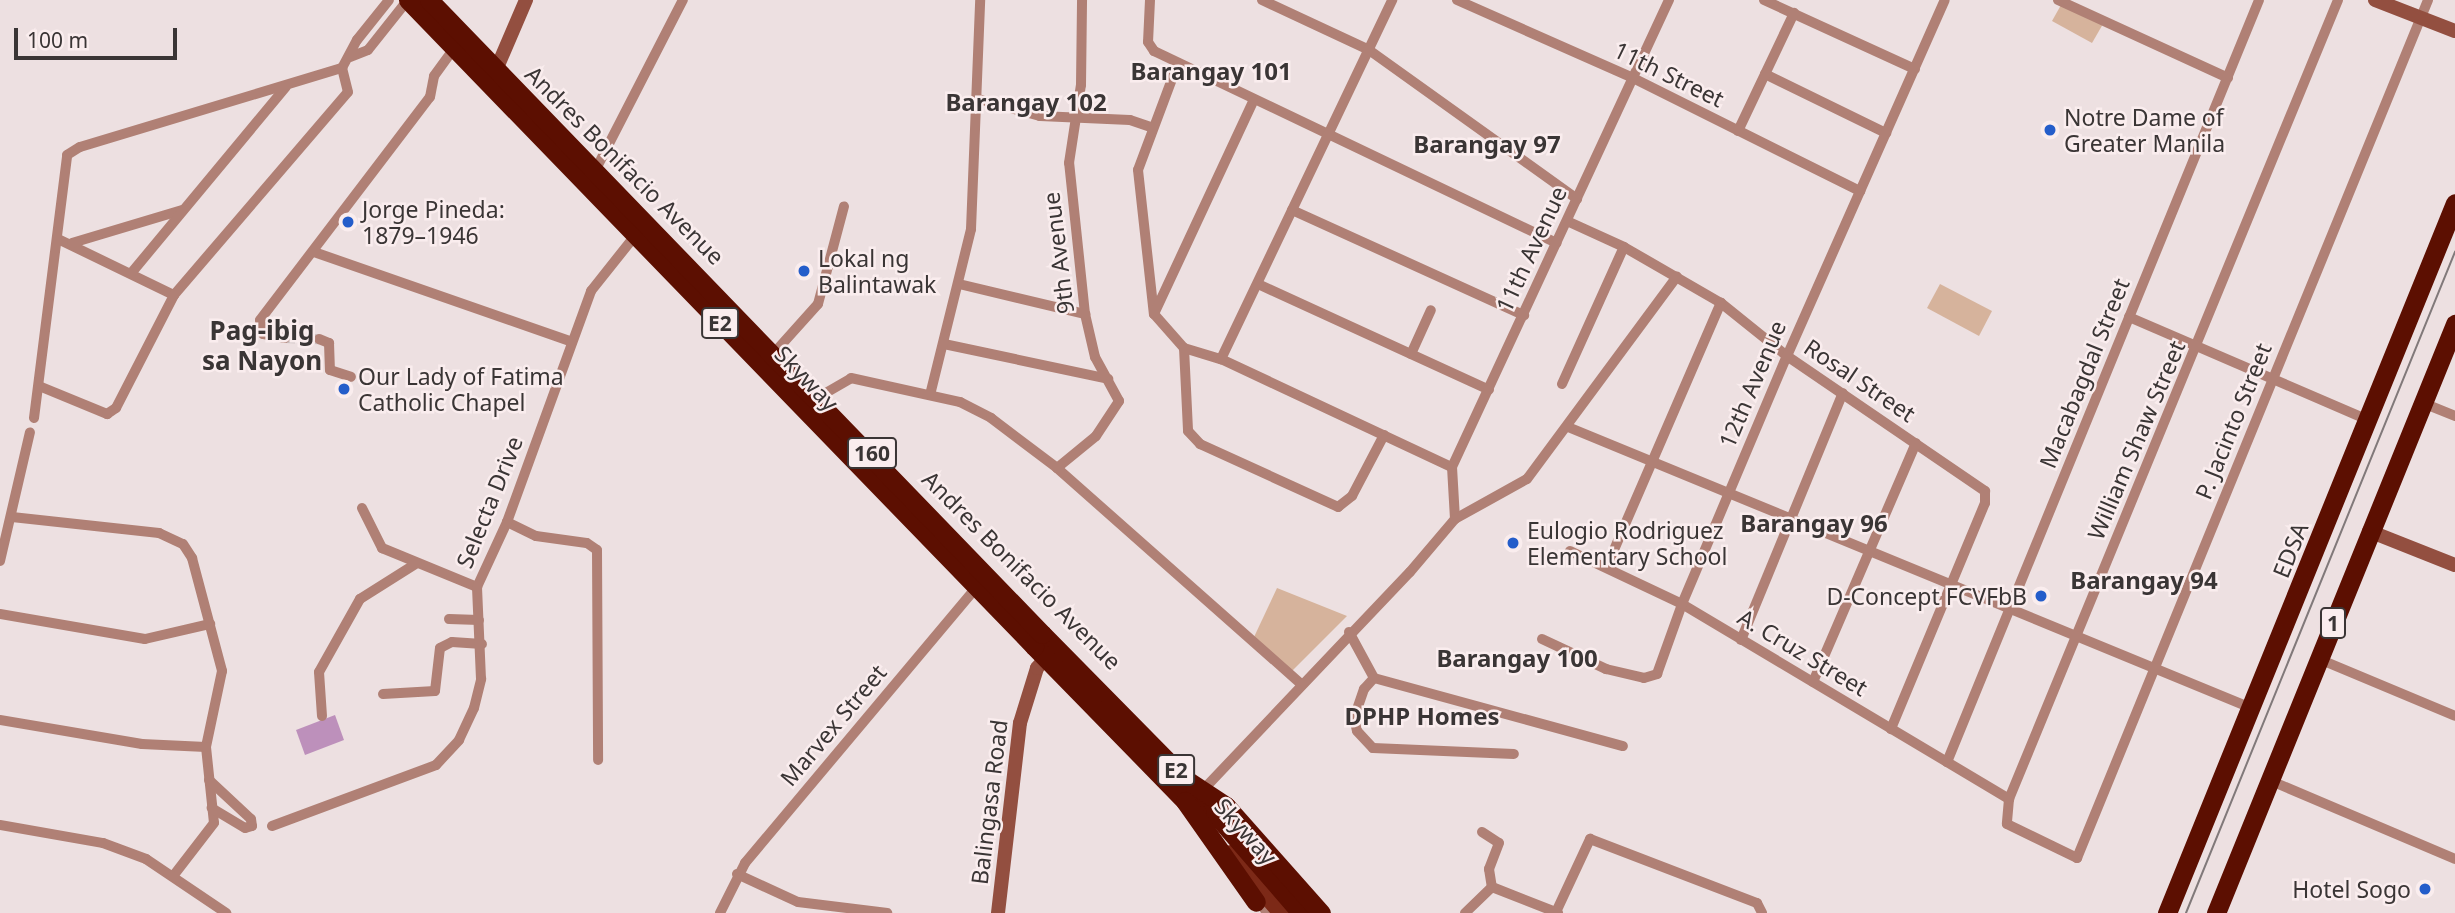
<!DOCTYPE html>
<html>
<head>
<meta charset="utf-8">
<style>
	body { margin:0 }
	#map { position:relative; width:2455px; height:913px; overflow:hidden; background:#ede0e1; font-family:"Noto Sans",sans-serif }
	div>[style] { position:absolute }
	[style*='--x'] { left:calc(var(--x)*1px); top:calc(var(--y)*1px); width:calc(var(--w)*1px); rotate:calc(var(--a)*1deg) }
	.green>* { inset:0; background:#d6b39c }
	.water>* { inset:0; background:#bd90bb }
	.street-tunnel>* { height:10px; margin-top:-5px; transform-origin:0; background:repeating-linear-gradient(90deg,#c9bebf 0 10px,transparent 0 15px) }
	.street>* { height:10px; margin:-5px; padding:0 5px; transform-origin:5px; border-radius:5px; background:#b08075 }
	.secondary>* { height:14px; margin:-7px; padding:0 7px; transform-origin:7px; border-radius:7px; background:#934f40 }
	.primary>* { height:18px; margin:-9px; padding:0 9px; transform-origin:9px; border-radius:9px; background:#7c2917 }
	.highway>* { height:19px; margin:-9.5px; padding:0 9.5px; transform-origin:9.5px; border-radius:9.5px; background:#5c0f01 }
	.tram>* { height:2px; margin:-1px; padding:0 1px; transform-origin:1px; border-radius:1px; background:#81797a }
	.highway-bridge>* { height:19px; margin:-9.5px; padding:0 9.5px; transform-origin:9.5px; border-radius:9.5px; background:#5c0f01 }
	.dots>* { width:19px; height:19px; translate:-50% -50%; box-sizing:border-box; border:4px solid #faedee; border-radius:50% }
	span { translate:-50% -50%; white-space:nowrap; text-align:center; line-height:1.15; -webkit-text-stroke:5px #faedee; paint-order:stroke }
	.shield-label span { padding:2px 5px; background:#faedee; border:2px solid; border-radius:5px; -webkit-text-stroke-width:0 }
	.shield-label { font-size:21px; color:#3a3535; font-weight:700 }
	.street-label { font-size:23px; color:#3a3535 }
	.poi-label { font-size:23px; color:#3a3535 }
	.left { translate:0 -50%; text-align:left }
	.right { translate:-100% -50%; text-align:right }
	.neighbourhood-label { font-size:24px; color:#3a3535; font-weight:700 }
	.quarter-label { font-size:26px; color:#3a3535; font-weight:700 }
	.scale { position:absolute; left:14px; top:28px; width:163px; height:32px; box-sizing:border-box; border:4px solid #3a3535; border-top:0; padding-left:9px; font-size:21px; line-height:24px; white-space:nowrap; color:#3a3535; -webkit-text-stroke:5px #faedee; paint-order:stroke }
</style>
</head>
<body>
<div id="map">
	<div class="green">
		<i style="clip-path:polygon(2061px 5px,2103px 24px,2092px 43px,2052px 21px)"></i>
		<i style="clip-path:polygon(1940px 284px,1992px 311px,1979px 336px,1927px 308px)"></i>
		<i style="clip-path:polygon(1277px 588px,1347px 616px,1292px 671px,1254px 637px)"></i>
	</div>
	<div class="water">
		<i style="clip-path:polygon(335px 715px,344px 740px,305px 755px,296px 730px)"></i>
	</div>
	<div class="street-tunnel">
		<i style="--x:285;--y:338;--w:34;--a:2"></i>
	</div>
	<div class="street">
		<i style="--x:1150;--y:0;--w:42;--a:92.7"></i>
		<i style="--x:1148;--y:42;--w:11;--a:56"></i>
		<i style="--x:1154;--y:51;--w:446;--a:25.5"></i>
		<i style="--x:1262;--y:0;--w:118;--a:25"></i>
		<i style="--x:1369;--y:50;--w:256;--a:35.6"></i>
		<i style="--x:1457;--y:0;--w:193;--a:23.9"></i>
		<i style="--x:1633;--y:78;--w:254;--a:26.5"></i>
		<i style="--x:1764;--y:0;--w:166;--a:24.6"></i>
		<i style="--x:2058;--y:0;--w:187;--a:24.6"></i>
		<i style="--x:2338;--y:0;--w:864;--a:112.38"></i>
		<i style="--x:2009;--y:799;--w:25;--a:95"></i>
		<i style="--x:2007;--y:824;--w:78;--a:25.9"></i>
		<i style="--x:2077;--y:858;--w:927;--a:-67.75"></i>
		<i style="--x:350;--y:57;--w:19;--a:-21"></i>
		<i style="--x:368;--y:50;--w:56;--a:-51.5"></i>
		<i style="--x:1178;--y:63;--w:114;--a:110.5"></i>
		<i style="--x:1138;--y:170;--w:145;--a:83.7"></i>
		<i style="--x:1154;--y:314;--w:45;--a:48.6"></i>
		<i style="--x:1184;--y:348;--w:83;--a:87.2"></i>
		<i style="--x:1188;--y:431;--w:18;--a:47"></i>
		<i style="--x:1200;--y:444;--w:152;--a:24.5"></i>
		<i style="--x:1338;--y:507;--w:18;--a:-38"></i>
		<i style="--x:1352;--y:496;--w:69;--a:-62.3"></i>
		<i style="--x:1765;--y:74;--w:135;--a:26"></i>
		<i style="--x:978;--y:99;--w:64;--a:15.3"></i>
		<i style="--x:1040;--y:116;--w:90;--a:2.5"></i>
		<i style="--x:1130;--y:120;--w:21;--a:19"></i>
		<i style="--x:1738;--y:131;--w:131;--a:-64.6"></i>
		<i style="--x:596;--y:169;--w:190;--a:-62.8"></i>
		<i style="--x:1292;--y:210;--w:255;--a:24.4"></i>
		<i style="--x:1567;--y:221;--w:63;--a:24.5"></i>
		<i style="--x:1624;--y:247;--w:112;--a:30"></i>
		<i style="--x:1721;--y:303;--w:85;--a:38.8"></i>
		<i style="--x:1787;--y:356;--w:240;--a:34.3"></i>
		<i style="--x:1985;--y:491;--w:12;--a:90"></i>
		<i style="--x:1985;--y:503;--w:245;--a:112.6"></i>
		<i style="--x:58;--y:239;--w:129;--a:25.8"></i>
		<i style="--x:72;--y:243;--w:115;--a:-16.7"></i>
		<i style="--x:314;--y:252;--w:273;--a:19.2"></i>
		<i style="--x:133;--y:271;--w:239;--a:-50.3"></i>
		<i style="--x:959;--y:284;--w:130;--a:13.4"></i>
		<i style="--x:1258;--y:284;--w:254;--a:24.6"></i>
		<i style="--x:1154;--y:314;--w:234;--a:-65"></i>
		<i style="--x:2129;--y:317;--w:260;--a:23.3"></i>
		<i style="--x:285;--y:338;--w:22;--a:-170"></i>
		<i style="--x:263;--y:334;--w:14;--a:-102"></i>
		<i style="--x:260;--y:320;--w:280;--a:-52.7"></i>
		<i style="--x:430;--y:97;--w:21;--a:-79"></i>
		<i style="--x:434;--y:76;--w:27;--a:-54"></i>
		<i style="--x:319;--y:339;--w:11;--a:22"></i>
		<i style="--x:329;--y:343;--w:27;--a:88"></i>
		<i style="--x:330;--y:370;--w:22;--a:18"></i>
		<i style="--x:944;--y:344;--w:168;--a:12"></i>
		<i style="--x:1184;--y:348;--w:39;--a:17"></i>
		<i style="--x:1221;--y:359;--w:255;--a:25.1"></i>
		<i style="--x:774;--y:353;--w:66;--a:-48.1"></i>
		<i style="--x:818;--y:304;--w:101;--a:-75.1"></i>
		<i style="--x:1411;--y:354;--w:48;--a:-65.6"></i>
		<i style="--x:1221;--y:359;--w:398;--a:-64.5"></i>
		<i style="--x:1562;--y:384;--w:150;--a:-65.7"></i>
		<i style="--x:39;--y:386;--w:74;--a:22.4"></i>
		<i style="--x:107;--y:414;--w:11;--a:-34"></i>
		<i style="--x:116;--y:408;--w:127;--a:-62.8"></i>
		<i style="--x:174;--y:295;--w:267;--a:-49.4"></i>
		<i style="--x:348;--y:92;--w:25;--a:-104"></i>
		<i style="--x:930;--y:395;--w:171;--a:-76.1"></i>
		<i style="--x:971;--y:229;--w:229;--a:-87.7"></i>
		<i style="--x:817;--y:398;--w:39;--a:-30"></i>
		<i style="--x:851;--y:378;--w:112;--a:12.4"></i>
		<i style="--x:960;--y:402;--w:35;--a:27"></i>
		<i style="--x:991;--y:418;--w:83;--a:37.1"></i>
		<i style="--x:1057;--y:468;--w:324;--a:41.5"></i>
		<i style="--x:2423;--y:403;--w:35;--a:22"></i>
		<i style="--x:34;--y:418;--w:265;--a:-82.8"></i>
		<i style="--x:67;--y:155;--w:15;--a:-32"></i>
		<i style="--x:80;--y:147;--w:274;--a:-16.8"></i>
		<i style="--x:342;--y:68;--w:32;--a:-62"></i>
		<i style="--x:357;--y:40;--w:51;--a:-51.3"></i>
		<i style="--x:1568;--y:427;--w:739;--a:22.36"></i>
		<i style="--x:1057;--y:468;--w:50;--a:-39.4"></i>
		<i style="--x:1096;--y:436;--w:42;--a:-56.7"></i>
		<i style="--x:1119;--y:401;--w:50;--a:-118.6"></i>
		<i style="--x:1095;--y:357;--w:44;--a:-103.1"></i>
		<i style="--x:1085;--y:314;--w:152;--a:-96"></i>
		<i style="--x:1069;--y:163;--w:79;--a:-81.3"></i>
		<i style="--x:1081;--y:85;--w:85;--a:-89.3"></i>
		<i style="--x:362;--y:508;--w:45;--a:63.4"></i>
		<i style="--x:382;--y:548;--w:103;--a:22.3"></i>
		<i style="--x:12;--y:517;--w:148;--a:6.2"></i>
		<i style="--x:159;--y:533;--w:26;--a:25"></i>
		<i style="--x:183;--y:544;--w:17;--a:57"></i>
		<i style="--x:192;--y:558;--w:117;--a:75.1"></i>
		<i style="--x:222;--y:671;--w:78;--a:101.9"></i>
		<i style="--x:206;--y:747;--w:76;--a:84"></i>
		<i style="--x:214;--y:823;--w:66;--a:127.6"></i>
		<i style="--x:1455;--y:519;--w:52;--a:-93.3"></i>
		<i style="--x:1452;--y:467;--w:515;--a:-65.08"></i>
		<i style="--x:507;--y:522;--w:32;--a:26"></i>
		<i style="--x:536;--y:536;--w:51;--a:7.8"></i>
		<i style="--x:587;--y:543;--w:12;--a:35"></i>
		<i style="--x:597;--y:550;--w:210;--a:89.7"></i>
		<i style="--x:1570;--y:551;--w:124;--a:25.3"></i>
		<i style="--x:1682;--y:604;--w:381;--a:30.8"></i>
		<i style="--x:0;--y:561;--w:132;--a:-76.9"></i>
		<i style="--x:1607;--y:566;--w:287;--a:-66.6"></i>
		<i style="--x:0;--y:614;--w:147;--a:9.8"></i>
		<i style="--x:145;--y:639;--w:67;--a:-13"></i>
		<i style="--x:449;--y:619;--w:30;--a:2"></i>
		<i style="--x:1349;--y:632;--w:52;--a:61.5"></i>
		<i style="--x:1374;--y:678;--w:258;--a:15.3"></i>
		<i style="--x:1542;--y:639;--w:71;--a:25.1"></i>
		<i style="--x:1606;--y:669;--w:39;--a:13"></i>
		<i style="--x:1644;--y:678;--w:14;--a:-17"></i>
		<i style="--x:1657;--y:674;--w:74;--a:-70.3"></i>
		<i style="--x:1682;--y:604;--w:269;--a:-67.1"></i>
		<i style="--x:1787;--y:356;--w:389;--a:-66.1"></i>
		<i style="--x:1741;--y:640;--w:267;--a:-67.6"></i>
		<i style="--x:2319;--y:659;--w:147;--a:22.7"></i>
		<i style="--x:1374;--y:678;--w:15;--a:132"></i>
		<i style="--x:1364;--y:689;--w:31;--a:109"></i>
		<i style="--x:1354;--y:718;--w:13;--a:77"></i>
		<i style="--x:1357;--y:731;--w:23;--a:47"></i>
		<i style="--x:1373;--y:748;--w:141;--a:2.4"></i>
		<i style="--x:1813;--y:682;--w:260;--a:-66.7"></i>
		<i style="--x:383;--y:694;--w:52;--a:-3.3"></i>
		<i style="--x:435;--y:691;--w:43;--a:-83.4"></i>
		<i style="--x:440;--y:648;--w:13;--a:-27"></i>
		<i style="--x:452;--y:642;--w:30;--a:4"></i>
		<i style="--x:322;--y:716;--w:44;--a:-93.9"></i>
		<i style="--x:319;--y:672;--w:84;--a:-60.7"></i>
		<i style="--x:360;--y:599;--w:67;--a:-32.3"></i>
		<i style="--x:0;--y:720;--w:144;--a:9.6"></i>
		<i style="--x:142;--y:744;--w:64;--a:2.7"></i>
		<i style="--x:1947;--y:762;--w:823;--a:-67.73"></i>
		<i style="--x:209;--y:780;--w:57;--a:42.9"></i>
		<i style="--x:251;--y:819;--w:7;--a:82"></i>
		<i style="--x:252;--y:826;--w:7;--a:164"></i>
		<i style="--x:245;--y:828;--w:39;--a:-149"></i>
		<i style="--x:2269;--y:780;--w:202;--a:23"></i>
		<i style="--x:1202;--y:791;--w:302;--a:-46.5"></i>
		<i style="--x:1410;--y:572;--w:70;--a:-49.7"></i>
		<i style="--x:1455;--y:519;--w:82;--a:-29.1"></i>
		<i style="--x:1527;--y:479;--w:252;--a:-53.5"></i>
		<i style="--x:0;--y:825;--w:105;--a:9.9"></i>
		<i style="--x:103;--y:843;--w:46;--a:20.4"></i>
		<i style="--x:146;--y:859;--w:97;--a:34"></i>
		<i style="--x:272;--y:826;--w:175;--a:-20.4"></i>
		<i style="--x:436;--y:765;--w:34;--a:-47"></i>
		<i style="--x:459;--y:740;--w:35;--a:-65"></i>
		<i style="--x:474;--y:708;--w:30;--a:-76"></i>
		<i style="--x:481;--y:679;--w:92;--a:-92.5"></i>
		<i style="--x:477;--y:587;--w:72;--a:-65.2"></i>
		<i style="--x:507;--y:522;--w:246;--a:-70"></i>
		<i style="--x:591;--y:291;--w:75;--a:-51.5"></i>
		<i style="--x:1482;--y:832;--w:20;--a:33"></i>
		<i style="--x:1499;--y:843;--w:28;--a:111"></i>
		<i style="--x:1489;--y:869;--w:18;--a:81"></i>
		<i style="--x:737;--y:874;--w:67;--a:24.7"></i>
		<i style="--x:798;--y:902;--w:90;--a:7"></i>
		<i style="--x:1256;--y:895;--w:21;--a:59"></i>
		<i style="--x:1556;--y:912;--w:81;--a:-65"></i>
		<i style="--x:1590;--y:839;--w:179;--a:21"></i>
		<i style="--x:1757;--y:903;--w:11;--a:63"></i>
		<i style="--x:720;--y:913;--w:56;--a:-63.4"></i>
		<i style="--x:745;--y:863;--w:363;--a:-50"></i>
		<i style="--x:1465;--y:913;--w:37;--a:-44"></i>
		<i style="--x:1492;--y:887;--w:71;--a:21.5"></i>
	</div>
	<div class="secondary">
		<i style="--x:2375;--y:0;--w:86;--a:21.2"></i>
		<i style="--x:493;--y:77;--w:84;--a:-66.8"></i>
		<i style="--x:2369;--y:531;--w:92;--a:21.6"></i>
		<i style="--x:998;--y:913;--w:191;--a:-83.4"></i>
		<i style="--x:1020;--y:723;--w:58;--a:-72.8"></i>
		<i style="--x:1037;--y:668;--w:11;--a:-49"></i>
	</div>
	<div class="primary">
		<i style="--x:1231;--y:854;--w:78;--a:49.2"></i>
	</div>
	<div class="highway">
		<i style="--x:1042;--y:634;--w:204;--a:45.4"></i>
		<i style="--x:1185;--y:779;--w:177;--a:49.1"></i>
		<i style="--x:1034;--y:646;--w:233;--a:45.7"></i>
		<i style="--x:1226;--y:806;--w:143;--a:48.4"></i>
		<i style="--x:2167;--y:913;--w:766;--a:-67.92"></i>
		<i style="--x:2216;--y:913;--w:636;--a:-67.91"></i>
	</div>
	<div class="tram">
		<i style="--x:2186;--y:913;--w:714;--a:-67.86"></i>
	</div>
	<div class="highway-bridge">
		<i style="--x:408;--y:0;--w:900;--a:45.9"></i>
		<i style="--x:429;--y:0;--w:882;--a:45.96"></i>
		<i style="--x:1185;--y:779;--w:49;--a:33.4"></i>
		<i style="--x:1185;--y:801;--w:123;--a:54.9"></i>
	</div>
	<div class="dots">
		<i style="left:2050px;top:130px;background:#245dca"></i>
		<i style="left:348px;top:222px;background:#245dca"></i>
		<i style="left:804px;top:271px;background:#245dca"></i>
		<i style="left:344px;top:389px;background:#245dca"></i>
		<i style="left:1513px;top:543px;background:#245dca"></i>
		<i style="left:2041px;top:596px;background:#245dca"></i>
		<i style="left:2425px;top:889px;background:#245dca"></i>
	</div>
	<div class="shield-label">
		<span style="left:720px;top:323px">E2</span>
		<span style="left:872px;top:453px">160</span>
		<span style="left:2333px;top:623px">1</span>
		<span style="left:1176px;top:770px">E2</span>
	</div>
	<div class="street-label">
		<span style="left:1669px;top:74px;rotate:26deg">11th Street</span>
		<span style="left:625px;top:165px;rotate:45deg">Andres Bonifacio Avenue</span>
		<span style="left:1531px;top:249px;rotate:-65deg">11th Avenue</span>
		<span style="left:1058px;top:253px;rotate:-97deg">9th Avenue</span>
		<span style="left:2084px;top:373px;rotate:-68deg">Macabagdal Street</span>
		<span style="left:807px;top:378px;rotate:46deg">Skyway</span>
		<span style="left:1860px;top:380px;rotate:34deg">Rosal Street</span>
		<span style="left:1752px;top:384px;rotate:-67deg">12th Avenue</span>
		<span style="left:2233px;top:421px;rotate:-68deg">P. Jacinto Street</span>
		<span style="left:2136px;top:440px;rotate:-67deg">William Shaw Street</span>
		<span style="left:489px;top:502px;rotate:-68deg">Selecta Drive</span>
		<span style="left:2290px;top:550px;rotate:-68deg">EDSA</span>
		<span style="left:1022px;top:570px;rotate:45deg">Andres Bonifacio Avenue</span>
		<span style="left:1803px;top:652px;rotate:31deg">A. Cruz Street</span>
		<span style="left:833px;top:725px;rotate:-50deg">Marvex Street</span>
		<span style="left:989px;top:802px;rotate:-83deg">Balingasa Road</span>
		<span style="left:1246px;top:831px;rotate:48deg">Skyway</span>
	</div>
	<div class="poi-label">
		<span class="left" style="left:2064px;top:130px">Notre Dame of<br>Greater Manila</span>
		<span class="left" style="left:362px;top:222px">Jorge Pineda:<br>1879–1946</span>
		<span class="left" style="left:818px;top:271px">Lokal ng<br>Balintawak</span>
		<span class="left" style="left:358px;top:389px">Our Lady of Fatima<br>Catholic Chapel</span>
		<span class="left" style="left:1527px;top:543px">Eulogio Rodriguez<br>Elementary School</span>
		<span class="right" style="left:2027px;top:596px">D-Concept FCVFbB</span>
		<span class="right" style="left:2411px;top:889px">Hotel Sogo</span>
	</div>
	<div class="neighbourhood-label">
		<span style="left:1211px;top:71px">Barangay 101</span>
		<span style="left:1026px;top:102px">Barangay 102</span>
		<span style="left:1487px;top:144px">Barangay 97</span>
		<span style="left:1814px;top:523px">Barangay 96</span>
		<span style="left:2144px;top:580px">Barangay 94</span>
		<span style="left:1517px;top:658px">Barangay 100</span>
		<span style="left:1422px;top:716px">DPHP Homes</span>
	</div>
	<div class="quarter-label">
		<span style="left:262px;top:346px">Pag-ibig<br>sa Nayon</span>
	</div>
	<div class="scale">100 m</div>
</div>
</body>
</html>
